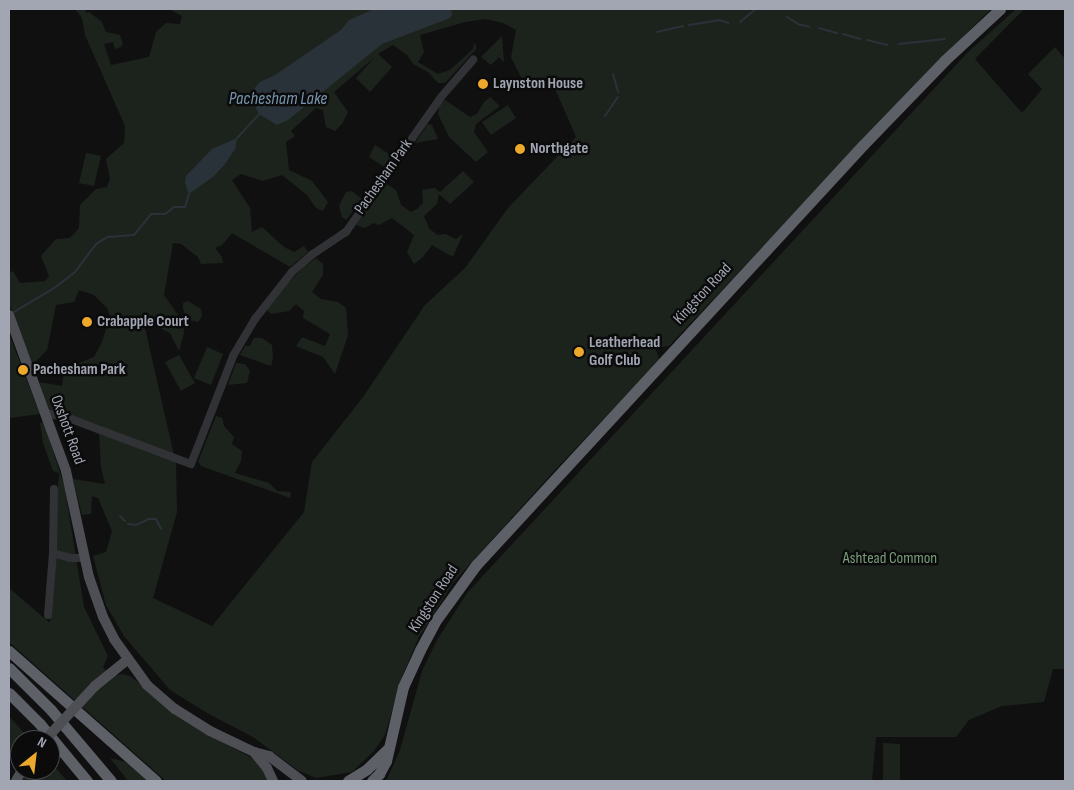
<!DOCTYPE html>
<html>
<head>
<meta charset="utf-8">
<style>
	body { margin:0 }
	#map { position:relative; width:1074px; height:790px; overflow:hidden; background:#101011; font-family:"Sofia Sans Condensed",sans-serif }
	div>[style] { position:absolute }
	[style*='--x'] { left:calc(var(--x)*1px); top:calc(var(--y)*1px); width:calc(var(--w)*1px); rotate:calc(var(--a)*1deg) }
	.green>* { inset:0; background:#1c231d }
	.water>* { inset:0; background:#2a3239 }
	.stream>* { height:2px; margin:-1px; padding:0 1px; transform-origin:1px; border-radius:1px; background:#2a3239 }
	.minor>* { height:8px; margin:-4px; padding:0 4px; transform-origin:4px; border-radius:4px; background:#313236 }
	.major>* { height:10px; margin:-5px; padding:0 5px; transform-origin:5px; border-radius:5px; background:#4d4f55 }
	.highway>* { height:11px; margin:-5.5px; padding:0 5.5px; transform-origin:5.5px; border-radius:5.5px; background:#5d6067 }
	.major-bridge>* { height:10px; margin:-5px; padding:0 5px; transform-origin:5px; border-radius:5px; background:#4d4f55 }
	.dots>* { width:14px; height:14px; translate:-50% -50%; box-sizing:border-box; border:2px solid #0b0b0c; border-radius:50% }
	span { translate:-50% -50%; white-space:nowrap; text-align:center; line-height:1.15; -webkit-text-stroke:5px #0b0b0c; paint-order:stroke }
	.poi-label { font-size:16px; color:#a1a6b2; font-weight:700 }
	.left { translate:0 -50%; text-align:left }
	.street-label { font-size:16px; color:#a1a6b2 }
	.park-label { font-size:16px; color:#789d79 }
	.water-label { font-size:18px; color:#7895ad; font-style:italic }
	.frame { position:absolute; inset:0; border:10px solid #a1a6b2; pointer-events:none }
	.north { position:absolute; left:10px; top:730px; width:50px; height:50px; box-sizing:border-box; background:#0b0b0c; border:1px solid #47494e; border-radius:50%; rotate:29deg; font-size:14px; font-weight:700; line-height:20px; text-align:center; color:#a1a6b2 }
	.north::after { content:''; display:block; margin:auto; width:18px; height:22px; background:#eda92b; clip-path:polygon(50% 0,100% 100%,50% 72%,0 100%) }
</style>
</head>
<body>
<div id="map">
	<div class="green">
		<i style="clip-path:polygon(evenodd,75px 9px,85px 9px,86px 13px,89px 12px,102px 22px,106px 32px,120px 35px,123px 44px,121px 47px,115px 49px,113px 42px,104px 44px,111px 65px,149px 57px,156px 32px,166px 23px,180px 24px,182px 16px,169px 9px,991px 9px,938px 61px,669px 346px,662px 347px,659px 344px,655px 347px,659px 359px,647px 373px,555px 470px,453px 583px,419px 637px,403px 674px,385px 735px,374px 751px,352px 772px,316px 778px,299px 771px,253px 737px,207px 713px,170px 690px,124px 636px,106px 605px,93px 556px,106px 552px,112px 531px,98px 498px,92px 496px,91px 514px,82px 515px,73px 479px,105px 484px,101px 467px,99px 433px,102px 426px,49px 410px,39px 382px,62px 386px,64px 369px,94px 357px,102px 342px,110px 316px,107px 308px,94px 295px,79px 290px,74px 302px,56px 305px,47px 350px,32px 365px,9px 303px,9px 273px,13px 271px,20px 283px,45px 281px,49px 276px,41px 256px,56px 239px,70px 238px,79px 228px,80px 205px,96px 189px,107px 187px,110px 179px,106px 159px,124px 143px,125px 126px,85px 35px,82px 18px,75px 9px,485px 19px,503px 23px,516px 30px,511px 57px,525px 85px,550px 77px,576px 137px,508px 208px,465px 268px,425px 305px,363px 397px,312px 462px,304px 512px,212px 626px,153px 598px,177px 512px,176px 464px,145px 328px,150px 323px,170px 333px,179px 351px,184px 333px,183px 322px,164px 295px,173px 243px,181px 244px,198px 257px,201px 264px,223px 263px,222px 257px,215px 248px,222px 245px,232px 233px,290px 267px,308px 252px,304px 246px,294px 252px,284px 247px,262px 227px,252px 232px,250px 208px,232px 180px,241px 174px,263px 181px,282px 175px,307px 195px,316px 208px,323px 211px,328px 202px,312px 181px,289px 170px,286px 142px,295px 136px,291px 131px,316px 108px,323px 110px,326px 127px,335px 131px,342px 124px,348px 112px,334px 92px,375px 57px,356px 78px,370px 92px,392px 67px,378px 54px,393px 45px,407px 55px,413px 64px,428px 72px,438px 83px,445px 83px,476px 49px,476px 45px,474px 43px,473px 49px,450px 70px,438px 74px,418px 62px,424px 52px,420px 35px,465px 22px,485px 19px)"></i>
		<i style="clip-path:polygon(1016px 9px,1023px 10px,975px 59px,1022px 113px,1042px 89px,1028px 74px,1055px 47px,1065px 59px,1065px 669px,1053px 669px,1044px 702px,1002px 706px,969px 720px,956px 737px,876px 737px,872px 781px,386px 781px,400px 750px,422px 671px,437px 640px,467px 593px,968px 52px)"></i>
		<i style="clip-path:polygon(502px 36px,504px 62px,499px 57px,491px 65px,481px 57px)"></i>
		<i style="clip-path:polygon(490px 97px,500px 106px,476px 124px,474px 132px,488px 152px,476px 162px,449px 137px,438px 114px,439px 106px,445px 100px,470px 117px,477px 114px,484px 102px)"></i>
		<i style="clip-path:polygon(508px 105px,516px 118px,491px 135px,482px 122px)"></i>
		<i style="clip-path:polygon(428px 124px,432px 125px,438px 139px,415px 143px)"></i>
		<i style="clip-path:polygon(375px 145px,392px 156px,387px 166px,383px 166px,369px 157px)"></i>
		<i style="clip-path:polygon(86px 153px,101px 156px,94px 186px,79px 183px)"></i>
		<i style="clip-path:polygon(463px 171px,474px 182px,450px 204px,439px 194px,437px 204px,424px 216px,429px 228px,437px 235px,445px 234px,456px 239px,463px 234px,453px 257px,432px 245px,423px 257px,414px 264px,407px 252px,414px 235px,392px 218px,379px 225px,373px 223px,365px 228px,356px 225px,385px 183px,396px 190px,401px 205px,411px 212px,417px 209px,423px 203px,422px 190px,435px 188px,440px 192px)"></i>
		<i style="clip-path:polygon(352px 191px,362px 199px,346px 220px,342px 217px,339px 206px,346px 192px)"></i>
		<i style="clip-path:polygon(316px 258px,323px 264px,323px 275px,312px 292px,321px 299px,338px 302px,346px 308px,348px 335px,335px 374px,323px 357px,296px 346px,302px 337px,325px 346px,330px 334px,303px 318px,304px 311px,296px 304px,289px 311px,272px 314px,266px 310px,282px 289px,304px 267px)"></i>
		<i style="clip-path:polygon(188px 301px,201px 309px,202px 316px,198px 322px,188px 320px,183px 309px,183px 303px)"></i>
		<i style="clip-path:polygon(9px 334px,40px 414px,9px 418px)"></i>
		<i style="clip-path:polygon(254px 338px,262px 338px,272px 345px,273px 359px,271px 366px,240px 355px,245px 346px,250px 346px)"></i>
		<i style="clip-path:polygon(207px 347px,223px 354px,211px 385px,194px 378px)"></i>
		<i style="clip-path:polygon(179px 355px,195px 383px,181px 391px,165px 362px)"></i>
		<i style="clip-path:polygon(236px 363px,245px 364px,250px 371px,247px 383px,228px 385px)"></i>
		<i style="clip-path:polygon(216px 416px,222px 418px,224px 426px,234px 437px,232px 444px,242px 451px,241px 461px,235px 473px,269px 483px,277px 491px,291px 492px,290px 498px,201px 466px,198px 462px)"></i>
		<i style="clip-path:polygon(44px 422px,65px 489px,84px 607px,108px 656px,103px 667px,111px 677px,122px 674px,130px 676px,205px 733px,252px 758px,260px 765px,269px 781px,166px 781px,9px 642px,9px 588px,50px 623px,59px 473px,53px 471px,43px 443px,40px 423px)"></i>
		<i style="clip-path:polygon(9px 716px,30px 740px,20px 740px,20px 755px,9px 748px)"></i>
		<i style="clip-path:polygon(883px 743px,900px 744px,900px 781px,883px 781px)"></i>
		<i style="clip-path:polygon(110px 758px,126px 762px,150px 781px,128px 781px)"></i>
		<i style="clip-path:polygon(50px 761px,67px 781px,22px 781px,30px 770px,50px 770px)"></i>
	</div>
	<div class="water">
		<i style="clip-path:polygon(374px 9px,451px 9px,452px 15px,450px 18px,382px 44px,288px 120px,277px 125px,259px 114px,252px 100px,253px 90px,260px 82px,275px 75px,341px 30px,349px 20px)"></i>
		<i style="clip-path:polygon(237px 138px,235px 149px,225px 164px,214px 176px,189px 194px,185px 183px,186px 176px,212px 149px)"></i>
	</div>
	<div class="stream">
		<i style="--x:787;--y:17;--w:13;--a:32"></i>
		<i style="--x:798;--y:24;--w:12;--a:14"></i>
		<i style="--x:740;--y:22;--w:21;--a:-39"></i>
		<i style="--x:689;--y:25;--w:30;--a:-9"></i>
		<i style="--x:719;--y:20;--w:10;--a:17"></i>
		<i style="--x:819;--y:28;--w:19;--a:16"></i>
		<i style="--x:657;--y:32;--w:27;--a:-13"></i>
		<i style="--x:843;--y:34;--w:18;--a:16"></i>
		<i style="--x:867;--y:40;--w:21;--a:14"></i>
		<i style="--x:899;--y:44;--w:46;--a:-6.2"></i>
		<i style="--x:613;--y:74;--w:19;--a:74"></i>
		<i style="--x:605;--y:116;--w:23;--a:-56"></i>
		<i style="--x:237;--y:138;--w:33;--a:-47"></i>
		<i style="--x:14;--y:312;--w:47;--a:-31"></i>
		<i style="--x:54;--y:288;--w:26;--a:-37"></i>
		<i style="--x:75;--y:272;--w:35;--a:-53"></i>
		<i style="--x:96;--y:244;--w:13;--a:-32"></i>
		<i style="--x:107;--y:237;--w:27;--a:-4"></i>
		<i style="--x:134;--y:235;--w:27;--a:-51"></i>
		<i style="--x:151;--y:214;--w:14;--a:0"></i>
		<i style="--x:165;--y:214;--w:11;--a:-38"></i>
		<i style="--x:174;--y:207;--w:11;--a:0"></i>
		<i style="--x:185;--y:207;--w:14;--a:-73"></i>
		<i style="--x:120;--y:516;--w:7;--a:45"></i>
		<i style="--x:128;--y:524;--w:8;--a:7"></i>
		<i style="--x:136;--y:525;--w:14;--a:-25"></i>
		<i style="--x:149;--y:519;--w:7;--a:0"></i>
		<i style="--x:156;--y:519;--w:11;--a:63"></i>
	</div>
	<div class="minor">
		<i style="--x:46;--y:413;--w:26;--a:13"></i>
		<i style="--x:71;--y:419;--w:128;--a:20.6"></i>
		<i style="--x:191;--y:464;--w:116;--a:-68.7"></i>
		<i style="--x:233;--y:356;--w:43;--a:-59.3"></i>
		<i style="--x:255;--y:319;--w:60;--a:-51.8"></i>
		<i style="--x:292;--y:272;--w:28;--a:-41"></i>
		<i style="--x:313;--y:254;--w:40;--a:-34"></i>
		<i style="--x:346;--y:232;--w:166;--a:-54.8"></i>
		<i style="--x:442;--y:96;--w:48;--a:-49.3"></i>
		<i style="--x:53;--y:553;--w:18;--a:16"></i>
		<i style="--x:70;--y:558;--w:15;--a:0"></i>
		<i style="--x:48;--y:615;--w:62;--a:-85.4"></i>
		<i style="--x:53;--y:553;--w:64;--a:-89.1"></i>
		<i style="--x:9;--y:753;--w:14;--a:36"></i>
	</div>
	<div class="major">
		<i style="--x:9;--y:315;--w:166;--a:69.9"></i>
		<i style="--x:66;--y:471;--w:108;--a:77.8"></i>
		<i style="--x:89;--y:577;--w:42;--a:70.7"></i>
		<i style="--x:103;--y:617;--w:25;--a:63"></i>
		<i style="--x:114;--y:639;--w:57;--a:54.3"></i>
		<i style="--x:147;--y:685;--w:37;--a:41"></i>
		<i style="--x:175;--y:709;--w:41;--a:32.2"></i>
		<i style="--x:210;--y:731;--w:49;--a:25.5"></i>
		<i style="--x:254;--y:752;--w:16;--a:15"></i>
		<i style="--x:269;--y:756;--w:41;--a:37.1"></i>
		<i style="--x:95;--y:686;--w:41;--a:-39.1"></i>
		<i style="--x:254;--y:752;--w:21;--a:51"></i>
		<i style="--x:267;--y:768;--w:14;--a:65"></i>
		<i style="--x:16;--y:781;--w:13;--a:-61"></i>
	</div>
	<div class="highway">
		<i style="--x:9;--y:651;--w:196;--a:41.5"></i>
		<i style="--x:9;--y:668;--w:59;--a:45"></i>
		<i style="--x:51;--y:710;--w:93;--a:49.8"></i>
		<i style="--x:9;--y:693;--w:44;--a:45"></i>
		<i style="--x:40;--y:724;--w:74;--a:50.5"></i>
		<i style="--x:348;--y:781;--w:22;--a:-32"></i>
		<i style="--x:367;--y:769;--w:28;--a:-44"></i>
		<i style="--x:372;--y:781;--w:10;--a:-45"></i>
		<i style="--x:379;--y:774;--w:15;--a:-62"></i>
		<i style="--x:386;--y:761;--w:76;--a:-77.1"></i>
		<i style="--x:403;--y:687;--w:41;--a:-65.3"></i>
		<i style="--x:420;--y:650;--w:34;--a:-62"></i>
		<i style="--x:436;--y:620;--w:68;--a:-54"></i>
		<i style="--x:476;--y:565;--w:571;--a:-47.34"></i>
		<i style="--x:863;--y:145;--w:118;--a:-46"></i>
		<i style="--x:945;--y:60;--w:75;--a:-42.8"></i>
	</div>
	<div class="major-bridge">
		<i style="--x:45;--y:740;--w:74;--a:-47.2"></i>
	</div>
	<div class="dots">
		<i style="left:483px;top:84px;background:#eda92b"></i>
		<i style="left:520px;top:149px;background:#eda92b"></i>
		<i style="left:87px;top:322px;background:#eda92b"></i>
		<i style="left:579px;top:352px;background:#eda92b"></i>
		<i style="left:23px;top:370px;background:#eda92b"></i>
	</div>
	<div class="poi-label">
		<span class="left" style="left:493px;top:84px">Laynston House</span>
		<span class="left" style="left:530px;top:149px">Northgate</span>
		<span class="left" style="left:97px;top:322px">Crabapple Court</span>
		<span class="left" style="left:589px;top:352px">Leatherhead<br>Golf Club</span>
		<span class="left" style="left:33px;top:370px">Pachesham Park</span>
	</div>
	<div class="street-label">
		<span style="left:384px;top:177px;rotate:-55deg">Pachesham Park</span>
		<span style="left:703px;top:294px;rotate:-47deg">Kingston Road</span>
		<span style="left:67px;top:430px;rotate:70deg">Oxshott Road</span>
		<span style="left:434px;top:599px;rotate:-57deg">Kingston Road</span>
	</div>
	<div class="park-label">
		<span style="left:890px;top:559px">Ashtead Common</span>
	</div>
	<div class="water-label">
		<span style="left:278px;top:99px">Pachesham Lake</span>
	</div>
	<div class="frame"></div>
	<div class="north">N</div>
</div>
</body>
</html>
